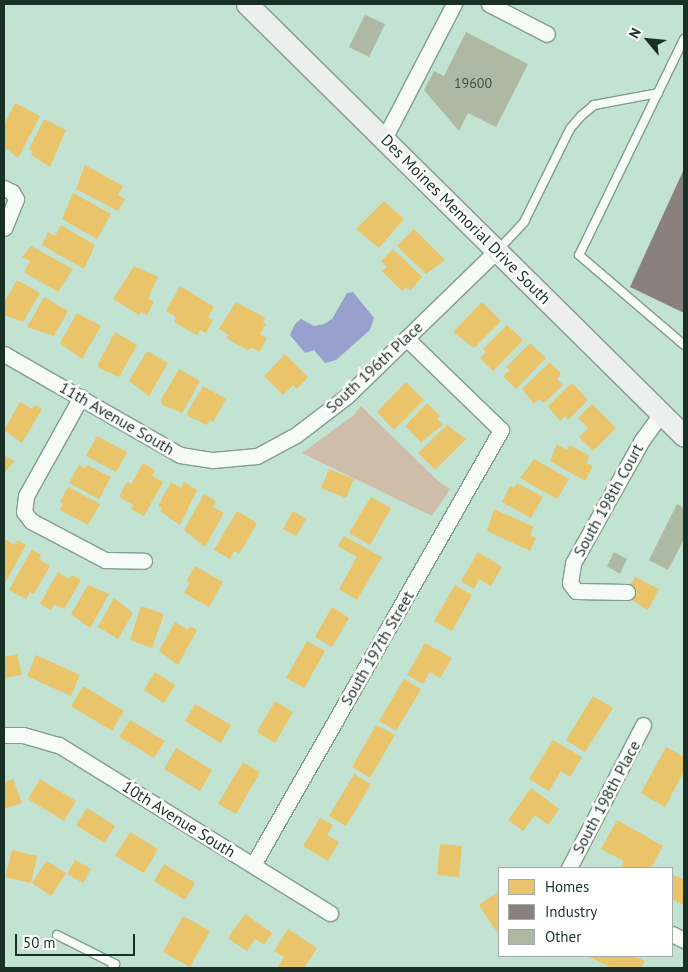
<!DOCTYPE html>
<html>
<head>
<meta charset="utf-8">
<style>
	body { margin:0 }
	#map { position:relative; width:688px; height:972px; overflow:hidden; background:#c2e2d2; font-family:"PT Sans",sans-serif }
	div>[style] { position:absolute }
	[style*='--x'] { left:calc(var(--x)*1px); top:calc(var(--y)*1px); width:calc(var(--w)*1px); rotate:calc(var(--a)*1deg) }
	.green>* { inset:0; background:#cebda8 }
	.water>* { inset:0; background:#98a1ce }
	.homes>* { inset:0; background:#e9c46a }
	.industry>* { inset:0; background:#8a817c }
	.building>* { inset:0; background:#adb9a2 }
	.roads { filter:drop-shadow(1px 0 #839c90) drop-shadow(-1px 0 #839c90) drop-shadow(0 1px #839c90) drop-shadow(0 -1px #839c90) }
	.lane>* { height:8px; margin:-4px; padding:0 4px; transform-origin:4px; border-radius:4px; background:#f6fbf8 }
	.street>* { height:15px; margin:-7.5px; padding:0 7.5px; transform-origin:7.5px; border-radius:7.5px; background:#f6fbf8 }
	.secondary>* { height:21px; margin:-10.5px; padding:0 10.5px; transform-origin:10.5px; border-radius:10.5px; background:#edefee }
	span { translate:-50% -50%; white-space:nowrap; text-align:center; line-height:1.15; -webkit-text-stroke:5px #fff; paint-order:stroke }
	.number-label { font-size:14px; color:#3e5245 }
	.number-label span { -webkit-text-stroke-width:0 }
	.street-label { font-size:16px; color:#193026 }
	.frame { position:absolute; inset:0; border:5px solid #193026; pointer-events:none }
	.legend { position:absolute; left:498px; top:867px; width:175px; height:90px; box-sizing:border-box; background:#fff; border:1px solid #a3aca8; margin:0; padding:6px 9px; list-style:none; font-size:15px; color:#193026 }
	.legend li { display:flex; align-items:center; gap:10px; height:25px }
	.legend b { width:25px; border:1px solid #a3aca8 }
	.north { position:absolute; left:623px; top:15px; width:50px; height:50px; -webkit-text-stroke:4px #fff; paint-order:stroke; rotate:298deg; font-size:14px; font-weight:700; line-height:20px; text-align:center; color:#193026 }
	.north::after { content:''; display:block; margin:auto; width:18px; height:22px; background:#193026; clip-path:polygon(50% 0,100% 100%,50% 72%,0 100%) }
	.scale { position:absolute; left:15px; top:934px; width:120px; height:22px; box-sizing:border-box; border:2px solid #193026; border-top:0; padding-left:6px; font-size:15px; line-height:18px; white-space:nowrap; color:#193026; -webkit-text-stroke:4px #fff; paint-order:stroke }
</style>
</head>
<body>
<div id="map">
	<div class="green">
		<i style="clip-path:polygon(361px 406px,438px 481px,450px 489px,432px 516px,302px 453px,354px 415px)"></i>
	</div>
	<div class="water">
		<i style="clip-path:polygon(353px 292px,374px 318px,370px 330px,336px 360px,325px 363px,314px 350px,305px 353px,290px 335px,295px 324px,301px 319px,314px 326px,324px 324px,332px 319px,347px 293px)"></i>
	</div>
	<div class="homes">
		<i style="clip-path:polygon(15px 103px,40px 116px,18px 158px,4px 147px,4px 125px)"></i>
		<i style="clip-path:polygon(44px 119px,66px 130px,50px 167px,31px 155px,33px 151px,29px 149px)"></i>
		<i style="clip-path:polygon(85px 165px,123px 186px,118px 195px,125px 199px,118px 211px,76px 189px)"></i>
		<i style="clip-path:polygon(73px 193px,111px 214px,97px 239px,62px 219px)"></i>
		<i style="clip-path:polygon(384px 201px,404px 219px,379px 248px,356px 229px)"></i>
		<i style="clip-path:polygon(61px 225px,95px 245px,84px 269px,42px 245px,48px 232px,55px 236px)"></i>
		<i style="clip-path:polygon(414px 229px,445px 260px,426px 274px,397px 246px)"></i>
		<i style="clip-path:polygon(31px 246px,73px 269px,58px 292px,24px 272px,30px 261px,22px 257px)"></i>
		<i style="clip-path:polygon(393px 249px,422px 277px,410px 291px,406px 287px,402px 291px,382px 271px,387px 267px,381px 261px)"></i>
		<i style="clip-path:polygon(134px 266px,158px 277px,148px 298px,154px 302px,147px 315px,141px 312px,139px 315px,113px 299px)"></i>
		<i style="clip-path:polygon(17px 280px,40px 293px,23px 322px,4px 315px,4px 303px)"></i>
		<i style="clip-path:polygon(180px 286px,214px 307px,208px 317px,213px 320px,206px 333px,200px 330px,198px 335px,193px 333px,174px 322px,176px 317px,166px 311px)"></i>
		<i style="clip-path:polygon(44px 297px,68px 311px,54px 336px,27px 327px)"></i>
		<i style="clip-path:polygon(236px 302px,265px 318px,263px 323px,266px 324px,260px 334px,267px 338px,259px 352px,253px 348px,247px 350px,226px 338px,229px 335px,219px 329px)"></i>
		<i style="clip-path:polygon(482px 302px,501px 321px,474px 348px,453px 332px)"></i>
		<i style="clip-path:polygon(77px 313px,101px 326px,82px 359px,60px 343px)"></i>
		<i style="clip-path:polygon(507px 325px,523px 340px,493px 371px,480px 358px,486px 352px,483px 349px)"></i>
		<i style="clip-path:polygon(115px 332px,137px 345px,119px 377px,99px 368px,98px 364px)"></i>
		<i style="clip-path:polygon(530px 343px,546px 358px,516px 389px,503px 376px,510px 370px,506px 367px)"></i>
		<i style="clip-path:polygon(147px 351px,168px 363px,149px 396px,129px 381px)"></i>
		<i style="clip-path:polygon(285px 354px,308px 377px,297px 389px,293px 385px,283px 395px,264px 376px)"></i>
		<i style="clip-path:polygon(550px 362px,561px 374px,557px 379px,563px 385px,544px 403px,539px 399px,534px 404px,522px 389px)"></i>
		<i style="clip-path:polygon(179px 369px,200px 381px,182px 413px,163px 405px,161px 400px)"></i>
		<i style="clip-path:polygon(406px 382px,424px 400px,394px 430px,377px 412px)"></i>
		<i style="clip-path:polygon(572px 383px,588px 400px,568px 420px,565px 416px,560px 421px,548px 406px)"></i>
		<i style="clip-path:polygon(203px 386px,226px 399px,213px 422px,210px 420px,207px 425px,186px 415px)"></i>
		<i style="clip-path:polygon(20px 402px,32px 409px,35px 405px,42px 409px,22px 443px,4px 430px)"></i>
		<i style="clip-path:polygon(427px 403px,440px 416px,437px 419px,443px 425px,421px 442px,405px 426px)"></i>
		<i style="clip-path:polygon(592px 404px,616px 428px,593px 451px,579px 437px,588px 428px,578px 418px)"></i>
		<i style="clip-path:polygon(447px 425px,466px 439px,435px 470px,418px 453px)"></i>
		<i style="clip-path:polygon(97px 436px,127px 452px,116px 472px,86px 456px)"></i>
		<i style="clip-path:polygon(557px 444px,567px 450px,569px 445px,590px 456px,586px 463px,593px 466px,585px 481px,550px 461px)"></i>
		<i style="clip-path:polygon(4px 455px,14px 461px,4px 474px)"></i>
		<i style="clip-path:polygon(534px 459px,569px 479px,557px 499px,520px 478px)"></i>
		<i style="clip-path:polygon(143px 463px,155px 470px,152px 476px,163px 482px,144px 516px,131px 509px,134px 505px,119px 497px,127px 482px,131px 484px)"></i>
		<i style="clip-path:polygon(79px 465px,85px 468px,87px 465px,111px 477px,99px 499px,69px 483px)"></i>
		<i style="clip-path:polygon(329px 469px,354px 479px,346px 498px,321px 488px)"></i>
		<i style="clip-path:polygon(171px 482px,181px 488px,184px 482px,197px 490px,180px 525px,160px 511px,163px 508px,158px 506px)"></i>
		<i style="clip-path:polygon(517px 483px,543px 497px,531px 518px,502px 502px,510px 486px,514px 488px)"></i>
		<i style="clip-path:polygon(68px 487px,100px 504px,88px 525px,60px 510px,63px 504px,60px 502px)"></i>
		<i style="clip-path:polygon(204px 494px,216px 501px,213px 507px,224px 513px,205px 547px,184px 530px)"></i>
		<i style="clip-path:polygon(371px 497px,391px 508px,370px 545px,349px 533px)"></i>
		<i style="clip-path:polygon(494px 509px,534px 527px,530px 535px,536px 538px,530px 551px,487px 531px)"></i>
		<i style="clip-path:polygon(237px 511px,257px 523px,239px 554px,234px 551px,230px 559px,214px 550px)"></i>
		<i style="clip-path:polygon(293px 511px,306px 519px,296px 536px,283px 529px)"></i>
		<i style="clip-path:polygon(344px 536px,382px 557px,357px 600px,339px 589px,357px 557px,338px 546px)"></i>
		<i style="clip-path:polygon(4px 539px,15px 545px,17px 540px,26px 545px,4px 585px)"></i>
		<i style="clip-path:polygon(32px 549px,41px 555px,39px 559px,50px 566px,34px 594px,30px 592px,26px 599px,9px 590px)"></i>
		<i style="clip-path:polygon(478px 552px,502px 567px,491px 586px,479px 579px,474px 589px,461px 581px)"></i>
		<i style="clip-path:polygon(195px 566px,223px 582px,209px 607px,184px 593px,190px 583px,186px 581px)"></i>
		<i style="clip-path:polygon(58px 572px,69px 579px,72px 575px,81px 580px,64px 609px,54px 604px,51px 610px,40px 604px)"></i>
		<i style="clip-path:polygon(635px 577px,659px 589px,648px 610px,625px 596px)"></i>
		<i style="clip-path:polygon(88px 585px,109px 594px,90px 628px,71px 614px)"></i>
		<i style="clip-path:polygon(455px 585px,472px 595px,452px 631px,434px 621px)"></i>
		<i style="clip-path:polygon(114px 598px,133px 613px,118px 639px,98px 627px)"></i>
		<i style="clip-path:polygon(141px 606px,164px 614px,152px 648px,130px 640px)"></i>
		<i style="clip-path:polygon(332px 607px,349px 618px,332px 647px,315px 637px)"></i>
		<i style="clip-path:polygon(175px 622px,188px 630px,190px 626px,197px 630px,178px 665px,159px 651px)"></i>
		<i style="clip-path:polygon(307px 641px,325px 651px,304px 688px,286px 678px)"></i>
		<i style="clip-path:polygon(425px 643px,452px 658px,440px 678px,430px 672px,423px 684px,407px 675px)"></i>
		<i style="clip-path:polygon(17px 654px,22px 675px,4px 678px,4px 657px)"></i>
		<i style="clip-path:polygon(36px 655px,80px 675px,71px 696px,27px 676px)"></i>
		<i style="clip-path:polygon(155px 672px,175px 685px,164px 703px,144px 690px)"></i>
		<i style="clip-path:polygon(404px 679px,421px 689px,396px 731px,379px 721px)"></i>
		<i style="clip-path:polygon(83px 686px,124px 711px,112px 731px,71px 706px)"></i>
		<i style="clip-path:polygon(593px 696px,613px 708px,585px 752px,566px 740px)"></i>
		<i style="clip-path:polygon(275px 701px,293px 712px,275px 743px,257px 732px)"></i>
		<i style="clip-path:polygon(195px 704px,231px 725px,221px 743px,185px 721px)"></i>
		<i style="clip-path:polygon(130px 720px,165px 741px,154px 758px,119px 737px)"></i>
		<i style="clip-path:polygon(376px 725px,395px 735px,370px 778px,352px 767px)"></i>
		<i style="clip-path:polygon(553px 740px,582px 757px,570px 777px,561px 771px,549px 791px,529px 779px)"></i>
		<i style="clip-path:polygon(666px 747px,684px 757px,684px 771px,665px 807px,641px 793px)"></i>
		<i style="clip-path:polygon(176px 748px,212px 770px,200px 791px,164px 769px)"></i>
		<i style="clip-path:polygon(243px 762px,260px 772px,236px 814px,218px 804px)"></i>
		<i style="clip-path:polygon(354px 774px,371px 784px,346px 826px,329px 816px)"></i>
		<i style="clip-path:polygon(13px 779px,22px 803px,4px 809px,4px 783px)"></i>
		<i style="clip-path:polygon(40px 779px,76px 801px,64px 821px,28px 799px)"></i>
		<i style="clip-path:polygon(531px 788px,559px 809px,548px 825px,535px 815px,523px 831px,508px 820px)"></i>
		<i style="clip-path:polygon(87px 808px,115px 826px,104px 843px,76px 825px)"></i>
		<i style="clip-path:polygon(320px 818px,333px 825px,327px 835px,339px 842px,328px 861px,303px 846px)"></i>
		<i style="clip-path:polygon(617px 820px,663px 846px,651px 868px,621px 868px,624px 861px,601px 849px)"></i>
		<i style="clip-path:polygon(130px 832px,158px 849px,144px 873px,115px 856px)"></i>
		<i style="clip-path:polygon(440px 844px,462px 846px,459px 877px,437px 875px)"></i>
		<i style="clip-path:polygon(12px 850px,37px 856px,31px 883px,5px 877px)"></i>
		<i style="clip-path:polygon(75px 860px,91px 869px,83px 883px,67px 874px)"></i>
		<i style="clip-path:polygon(46px 861px,66px 873px,51px 896px,32px 883px)"></i>
		<i style="clip-path:polygon(164px 864px,195px 883px,185px 900px,154px 881px)"></i>
		<i style="clip-path:polygon(672px 874px,684px 880px,684px 905px,672px 899px)"></i>
		<i style="clip-path:polygon(498px 892px,499px 931px,497px 932px,479px 905px)"></i>
		<i style="clip-path:polygon(245px 914px,272px 933px,264px 945px,255px 939px,247px 951px,228px 938px)"></i>
		<i style="clip-path:polygon(183px 916px,210px 931px,190px 967px,163px 952px)"></i>
		<i style="clip-path:polygon(288px 929px,317px 948px,304px 968px,277px 968px,284px 957px,274px 951px)"></i>
		<i style="clip-path:polygon(587px 956px,634px 956px,645px 961px,641px 968px,612px 968px)"></i>
	</div>
	<div class="industry">
		<i style="clip-path:polygon(684px 169px,684px 313px,630px 287px)"></i>
	</div>
	<div class="building">
		<i style="clip-path:polygon(365px 15px,385px 24px,369px 57px,349px 47px)"></i>
		<i style="clip-path:polygon(466px 32px,528px 64px,496px 127px,468px 113px,459px 131px,424px 90px,434px 71px,444px 76px)"></i>
		<i style="clip-path:polygon(677px 504px,684px 508px,684px 539px,668px 570px,649px 560px)"></i>
		<i style="clip-path:polygon(614px 552px,627px 559px,620px 574px,607px 566px)"></i>
	</div>
	<div class="roads">
		<div class="lane">
			<i style="--x:684;--y:39;--w:240;--a:115.9"></i>
			<i style="--x:579;--y:255;--w:138;--a:40.6"></i>
			<i style="--x:499;--y:249;--w:37;--a:-47"></i>
			<i style="--x:524;--y:222;--w:104;--a:-63.7"></i>
			<i style="--x:570;--y:129;--w:17;--a:-50"></i>
			<i style="--x:581;--y:116;--w:17;--a:-40"></i>
			<i style="--x:594;--y:105;--w:65;--a:-10.6"></i>
			<i style="--x:57;--y:935;--w:65;--a:26.6"></i>
			<i style="--x:115;--y:964;--w:5;--a:127"></i>
		</div>
		<div class="street">
			<i style="--x:489;--y:4;--w:65;--a:27.3"></i>
			<i style="--x:385;--y:137;--w:150;--a:-62.6"></i>
			<i style="--x:4;--y:188;--w:9;--a:27"></i>
			<i style="--x:12;--y:192;--w:8;--a:60"></i>
			<i style="--x:16;--y:199;--w:31;--a:112"></i>
			<i style="--x:4;--y:354;--w:203;--a:29.8"></i>
			<i style="--x:180;--y:455;--w:33;--a:9"></i>
			<i style="--x:213;--y:460;--w:44;--a:-5.2"></i>
			<i style="--x:257;--y:456;--w:44;--a:-28.3"></i>
			<i style="--x:296;--y:435;--w:64;--a:-37.4"></i>
			<i style="--x:347;--y:396;--w:209;--a:-44.2"></i>
			<i style="--x:81;--y:397;--w:113;--a:119.1"></i>
			<i style="--x:26;--y:496;--w:16;--a:97"></i>
			<i style="--x:24;--y:512;--w:11;--a:52"></i>
			<i style="--x:31;--y:521;--w:84;--a:27.8"></i>
			<i style="--x:105;--y:560;--w:39;--a:1"></i>
			<i style="--x:627;--y:592;--w:51;--a:-178.9"></i>
			<i style="--x:576;--y:591;--w:10;--a:-127"></i>
			<i style="--x:570;--y:583;--w:20;--a:-81"></i>
			<i style="--x:573;--y:563;--w:141;--a:-60.7"></i>
			<i style="--x:642;--y:440;--w:32;--a:-54"></i>
			<i style="--x:4;--y:735;--w:19;--a:0"></i>
			<i style="--x:23;--y:735;--w:37;--a:16"></i>
			<i style="--x:59;--y:745;--w:319;--a:31.8"></i>
			<i style="--x:253;--y:865;--w:501;--a:-60.31"></i>
			<i style="--x:501;--y:430;--w:132;--a:-135.9"></i>
			<i style="--x:569;--y:868;--w:161;--a:-62.6"></i>
			<i style="--x:672;--y:934;--w:13;--a:27"></i>
		</div>
		<div class="secondary">
			<i style="--x:247;--y:4;--w:614;--a:44.67"></i>
		</div>
	</div>
	<div class="number-label">
		<span style="left:473px;top:83px">19600</span>
	</div>
	<div class="street-label">
		<span style="left:466px;top:219px;rotate:45deg">Des Moines Memorial Drive South</span>
		<span style="left:374px;top:367px;rotate:-43deg">South 196th Place</span>
		<span style="left:117px;top:418px;rotate:30deg">11th Avenue South</span>
		<span style="left:608px;top:500px;rotate:-61deg">South 198th Court</span>
		<span style="left:377px;top:648px;rotate:-60deg">South 197th Street</span>
		<span style="left:606px;top:797px;rotate:-62deg">South 198th Place</span>
		<span style="left:179px;top:819px;rotate:32deg">10th Avenue South</span>
	</div>
	<div class="frame"></div>
	<ul class="legend">
	<li><b style="height:14px;background:#e9c46a"></b>Homes</li>
	<li><b style="height:14px;background:#8a817c"></b>Industry</li>
	<li><b style="height:14px;background:#adb9a2"></b>Other</li>
	</ul>
	<div class="north">N</div>
	<div class="scale">50 m</div>
</div>
</body>
</html>
